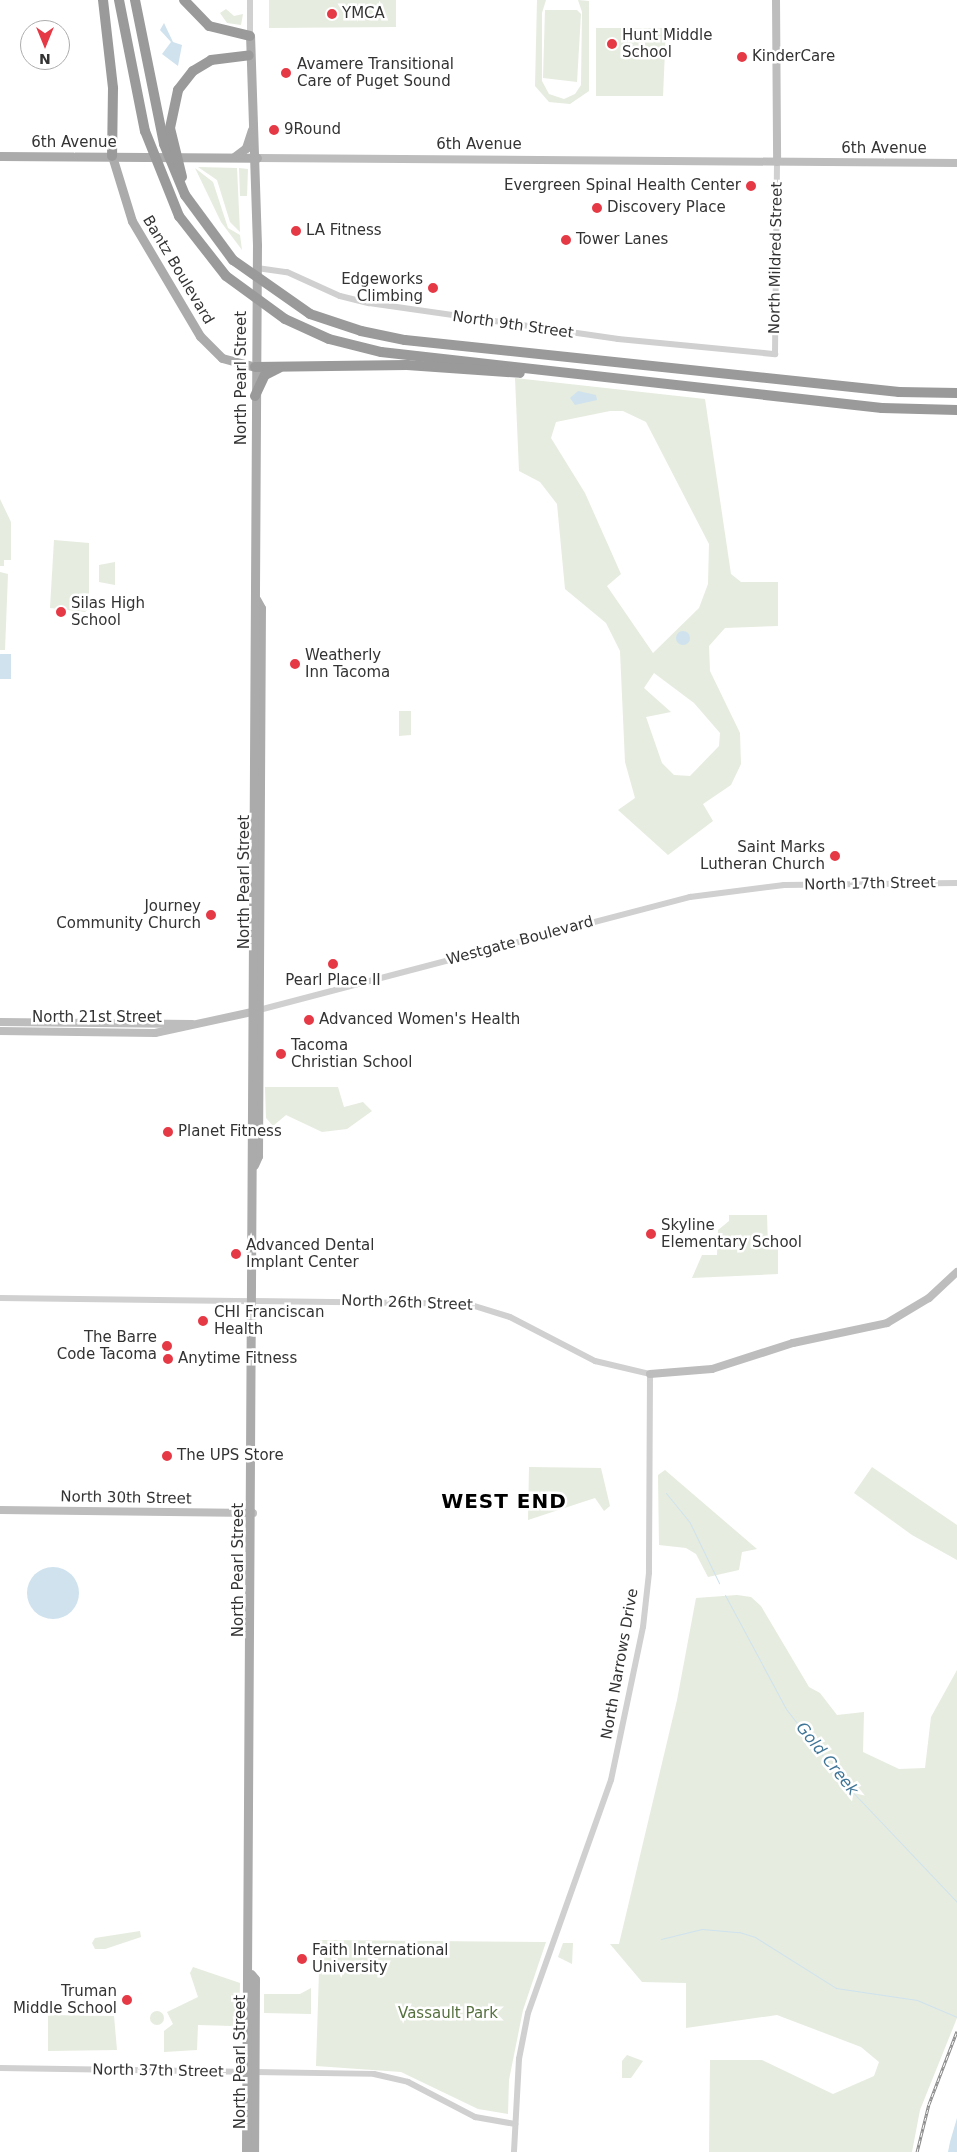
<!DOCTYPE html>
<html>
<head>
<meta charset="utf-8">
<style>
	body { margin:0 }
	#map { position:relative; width:957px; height:2152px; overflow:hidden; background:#fff; font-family:"DejaVu Sans",sans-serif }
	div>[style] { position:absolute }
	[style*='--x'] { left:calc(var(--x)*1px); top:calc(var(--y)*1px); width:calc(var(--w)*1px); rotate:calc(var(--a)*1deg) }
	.green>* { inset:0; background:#e6ecdf }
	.round { border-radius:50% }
	.water>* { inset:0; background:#cfe2ee }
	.stream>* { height:1px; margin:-0.5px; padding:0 0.5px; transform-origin:0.5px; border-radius:0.5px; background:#cfe2ee }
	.tertiary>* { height:6px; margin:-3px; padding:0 3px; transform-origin:3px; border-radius:3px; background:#d0d0d0 }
	.secondary>* { height:8px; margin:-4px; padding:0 4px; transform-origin:4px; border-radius:4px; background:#bdbdbd }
	.primary>* { height:9px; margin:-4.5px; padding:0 4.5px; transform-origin:4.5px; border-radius:4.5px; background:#ababab }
	.motorway>* { height:10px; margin:-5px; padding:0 5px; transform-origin:5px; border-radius:5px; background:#9a9a9a }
	.rail>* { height:3px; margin-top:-1.5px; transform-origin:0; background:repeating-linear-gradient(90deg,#fff 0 4px,#888 0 8px); box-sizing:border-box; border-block:1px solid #888 }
	.dots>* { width:14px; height:14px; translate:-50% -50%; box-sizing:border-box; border:2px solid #fff; border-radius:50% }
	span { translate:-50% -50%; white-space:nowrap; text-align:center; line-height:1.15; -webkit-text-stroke:5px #fff; paint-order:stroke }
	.poi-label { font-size:15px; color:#333 }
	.left { translate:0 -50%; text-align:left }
	.right { translate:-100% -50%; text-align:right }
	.street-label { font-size:15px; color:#333 }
	.park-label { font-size:15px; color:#56703f }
	.water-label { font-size:16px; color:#3f7597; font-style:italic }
	.district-label { font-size:20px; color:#000; font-weight:700; letter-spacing:1px }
	.north { position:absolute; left:20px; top:20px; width:50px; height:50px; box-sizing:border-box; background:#fff; border:1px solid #adadad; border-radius:50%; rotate:180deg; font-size:14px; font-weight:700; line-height:20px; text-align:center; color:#333 }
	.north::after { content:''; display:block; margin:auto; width:18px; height:22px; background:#e63946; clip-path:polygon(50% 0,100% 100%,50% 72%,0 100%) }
</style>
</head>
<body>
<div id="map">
	<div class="green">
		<i style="clip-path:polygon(269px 0,396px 0,396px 27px,269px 28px)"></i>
		<i style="clip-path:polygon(537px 0,546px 0,542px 13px,542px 81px,549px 94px,564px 99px,575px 94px,581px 85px,582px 12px,578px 0,589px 1px,589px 91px,570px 104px,549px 102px,535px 86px)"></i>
		<i style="clip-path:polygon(226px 9px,234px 16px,243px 14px,241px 25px,227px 23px,220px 13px)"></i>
		<i style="clip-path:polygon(545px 10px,577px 10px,581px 14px,577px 82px,543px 78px)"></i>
		<i style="clip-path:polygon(596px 28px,666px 28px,663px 96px,596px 96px)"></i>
		<i style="clip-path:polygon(198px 167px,237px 168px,240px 232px,230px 222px,217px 180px)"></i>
		<i style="clip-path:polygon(195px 168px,213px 182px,228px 228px,240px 235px,242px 250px,221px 222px)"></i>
		<i style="clip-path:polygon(239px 168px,248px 169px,247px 196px,240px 196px)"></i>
		<i style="clip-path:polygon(evenodd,515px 378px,705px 399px,731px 574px,741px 582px,778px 582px,778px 626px,725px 628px,709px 646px,710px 671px,740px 733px,741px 764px,731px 785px,703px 804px,713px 821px,668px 855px,618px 810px,635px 798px,625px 762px,620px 651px,606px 623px,565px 589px,557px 504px,540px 482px,519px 471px,515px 378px,610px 411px,623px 411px,646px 422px,709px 544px,708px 584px,699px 608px,653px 653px,607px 586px,621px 574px,585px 493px,551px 438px,556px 422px,610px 411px,515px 378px,654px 673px,694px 703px,720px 733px,719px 746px,690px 776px,674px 775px,662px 763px,646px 717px,671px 712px,644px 688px,654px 673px)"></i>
		<i style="clip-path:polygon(0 499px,11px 522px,11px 560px,4px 560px,4px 566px,0 566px)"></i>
		<i style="clip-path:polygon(54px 540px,89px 543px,89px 609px,85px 612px,50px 608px)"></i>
		<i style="clip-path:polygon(115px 562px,115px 585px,99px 582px,99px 565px)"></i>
		<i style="clip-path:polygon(0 572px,8px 574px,5px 650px,0 650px)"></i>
		<i style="clip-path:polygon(399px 711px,411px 711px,411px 735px,399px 736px)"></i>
		<i style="clip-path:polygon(265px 1087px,338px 1087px,344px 1107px,363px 1102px,372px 1111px,347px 1129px,322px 1132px,286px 1115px,273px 1126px,266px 1118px)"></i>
		<i style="clip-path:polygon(729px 1215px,767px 1215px,768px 1247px,778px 1248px,778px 1274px,692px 1278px,702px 1255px,717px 1255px,718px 1230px,729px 1221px)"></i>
		<i style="clip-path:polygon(529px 1467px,601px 1468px,610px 1506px,604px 1511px,595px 1498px,528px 1520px)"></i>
		<i style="clip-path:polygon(872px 1467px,957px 1525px,957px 1560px,912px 1535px,854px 1493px)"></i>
		<i style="clip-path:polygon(665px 1470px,757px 1549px,742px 1552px,739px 1570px,708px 1577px,696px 1554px,686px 1548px,659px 1545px,658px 1475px)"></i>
		<i style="clip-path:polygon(737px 1595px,751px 1597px,761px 1606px,809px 1687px,820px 1693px,837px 1715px,864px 1712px,863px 1752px,899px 1769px,925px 1768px,931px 1717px,957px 1670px,957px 2018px,920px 2110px,912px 2152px,709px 2152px,710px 2060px,762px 2060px,833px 2094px,874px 2076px,879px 2062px,861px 2047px,777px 2015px,686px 2028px,686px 1983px,642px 1982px,610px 1944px,619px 1944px,677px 1700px,696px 1598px)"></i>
		<i style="clip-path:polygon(140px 1931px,141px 1937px,105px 1949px,95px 1949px,92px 1943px,95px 1938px)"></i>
		<i style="clip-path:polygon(320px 1940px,546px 1942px,523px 2010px,509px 2080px,508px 2114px,478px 2109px,401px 2072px,316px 2066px)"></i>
		<i style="clip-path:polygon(563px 1943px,573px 1943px,572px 1964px,558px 1957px)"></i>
		<i style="clip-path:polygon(193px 1967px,240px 1983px,239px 2018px,234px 2018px,233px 2026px,198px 2025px,197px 2050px,164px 2052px,164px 2031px,173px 2024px,167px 2012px,198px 1997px,190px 1973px)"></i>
		<i style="clip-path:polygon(311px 1988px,311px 2014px,264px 2013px,264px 1994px,300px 1994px)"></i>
		<i class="round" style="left:150px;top:2011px;width:14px;height:14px"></i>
		<i style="clip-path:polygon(48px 2015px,114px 2016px,117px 2050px,48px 2051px)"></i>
		<i style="clip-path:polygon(627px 2055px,643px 2061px,631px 2078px,622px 2078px,622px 2061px)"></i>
	</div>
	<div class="water">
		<i style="clip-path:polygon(164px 23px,173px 42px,182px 45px,178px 66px,162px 54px,171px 42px,160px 30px)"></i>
		<i style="clip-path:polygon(578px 391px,596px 395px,597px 400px,575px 405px,570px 398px)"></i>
		<i class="round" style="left:676px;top:631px;width:14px;height:14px"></i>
		<i style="clip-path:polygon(0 654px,11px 654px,11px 679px,0 679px)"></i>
		<i class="round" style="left:27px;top:1567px;width:52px;height:52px"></i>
		<i style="clip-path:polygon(957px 2118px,957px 2152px,948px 2152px,950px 2142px)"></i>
	</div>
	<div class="stream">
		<i style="--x:666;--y:1493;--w:38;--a:51"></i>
		<i style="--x:690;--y:1523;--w:67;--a:64.2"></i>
		<i style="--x:725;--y:1595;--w:129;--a:61.8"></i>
		<i style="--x:786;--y:1709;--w:95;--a:51.8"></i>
		<i style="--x:845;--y:1784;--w:163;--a:46.5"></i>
		<i style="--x:661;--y:1939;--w:42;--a:-13.7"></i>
		<i style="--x:702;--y:1929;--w:37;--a:5"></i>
		<i style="--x:739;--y:1932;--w:17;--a:17"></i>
		<i style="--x:755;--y:1937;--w:96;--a:32.2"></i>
		<i style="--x:836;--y:1988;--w:82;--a:8.4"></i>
		<i style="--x:917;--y:2000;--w:43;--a:23"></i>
	</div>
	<div class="tertiary">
		<i style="--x:250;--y:36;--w:36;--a:-90"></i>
		<i style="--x:257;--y:268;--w:30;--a:8"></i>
		<i style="--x:287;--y:272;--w:58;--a:24.4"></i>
		<i style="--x:340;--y:296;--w:30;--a:14"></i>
		<i style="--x:369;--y:303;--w:252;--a:8.2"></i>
		<i style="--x:618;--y:339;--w:158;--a:5.5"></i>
		<i style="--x:775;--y:354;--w:192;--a:-89.4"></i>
		<i style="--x:259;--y:1010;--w:446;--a:-14.7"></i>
		<i style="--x:690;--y:897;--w:95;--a:-7.3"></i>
		<i style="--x:784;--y:885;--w:173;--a:-0.7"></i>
		<i style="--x:0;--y:1298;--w:468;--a:0.7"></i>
		<i style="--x:468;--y:1304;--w:44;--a:17.2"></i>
		<i style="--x:510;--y:1317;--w:96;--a:27.4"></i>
		<i style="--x:595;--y:1361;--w:57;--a:13.3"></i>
		<i style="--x:650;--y:1374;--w:199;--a:90.3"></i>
		<i style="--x:649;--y:1573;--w:54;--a:96.3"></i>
		<i style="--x:643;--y:1627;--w:156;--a:101.8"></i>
		<i style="--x:611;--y:1780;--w:247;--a:109.6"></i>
		<i style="--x:528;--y:2013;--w:47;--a:101.1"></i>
		<i style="--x:519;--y:2059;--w:93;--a:93.1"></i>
		<i style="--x:0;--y:2068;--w:374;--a:0.9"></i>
		<i style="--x:374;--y:2074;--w:35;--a:13"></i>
		<i style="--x:408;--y:2082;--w:76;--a:27.6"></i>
		<i style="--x:475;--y:2117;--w:41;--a:9.9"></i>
	</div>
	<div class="secondary">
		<i style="--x:776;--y:0;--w:162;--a:89.6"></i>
		<i style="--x:257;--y:158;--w:700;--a:0.41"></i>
		<i style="--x:0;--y:1022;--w:192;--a:0.6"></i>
		<i style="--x:0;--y:1031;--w:155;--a:0.7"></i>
		<i style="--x:155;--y:1033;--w:104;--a:-12.2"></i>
		<i style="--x:650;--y:1374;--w:62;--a:-4.6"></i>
		<i style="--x:712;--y:1369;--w:85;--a:-17.8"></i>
		<i style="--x:793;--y:1343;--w:96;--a:-12"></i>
		<i style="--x:887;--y:1323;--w:49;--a:-30.8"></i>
		<i style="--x:929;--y:1298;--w:38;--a:-43"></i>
		<i style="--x:0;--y:1510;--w:253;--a:0.7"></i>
	</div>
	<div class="primary">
		<i style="--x:0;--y:156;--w:257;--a:0.4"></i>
		<i style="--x:112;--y:156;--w:68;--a:72.9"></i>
		<i style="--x:132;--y:221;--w:134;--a:59.4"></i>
		<i style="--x:200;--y:336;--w:31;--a:45"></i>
		<i style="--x:222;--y:358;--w:34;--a:15"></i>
		<i style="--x:234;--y:157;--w:15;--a:-37"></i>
		<i style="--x:246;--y:148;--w:19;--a:-72"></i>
		<i style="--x:254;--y:1165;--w:10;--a:-66"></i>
		<i style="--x:258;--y:1156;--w:548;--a:-89.69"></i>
		<i style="--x:261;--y:608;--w:10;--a:-119"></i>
		<i style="--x:251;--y:1974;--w:6;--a:51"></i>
		<i style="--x:255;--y:1979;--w:173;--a:90.3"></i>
		<i style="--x:246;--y:2152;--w:1907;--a:-89.67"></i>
		<i style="--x:257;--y:245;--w:209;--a:-91.9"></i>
	</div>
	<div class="motorway">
		<i style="--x:103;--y:0;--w:89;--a:83.5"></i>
		<i style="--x:113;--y:88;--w:68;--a:90.8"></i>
		<i style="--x:119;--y:0;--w:134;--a:78.8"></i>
		<i style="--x:145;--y:131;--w:92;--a:68.2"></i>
		<i style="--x:179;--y:216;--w:76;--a:51.9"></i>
		<i style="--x:226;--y:276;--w:73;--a:36.1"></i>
		<i style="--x:285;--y:319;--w:48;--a:24.4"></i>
		<i style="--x:329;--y:339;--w:54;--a:14"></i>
		<i style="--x:381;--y:352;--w:504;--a:6.38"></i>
		<i style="--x:882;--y:408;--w:75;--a:1.5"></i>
		<i style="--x:135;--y:0;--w:147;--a:78.6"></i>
		<i style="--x:164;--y:144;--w:55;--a:67.6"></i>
		<i style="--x:185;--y:195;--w:81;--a:53.6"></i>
		<i style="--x:233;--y:260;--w:94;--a:35"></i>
		<i style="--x:310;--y:314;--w:54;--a:18.4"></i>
		<i style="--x:361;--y:331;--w:45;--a:11.6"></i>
		<i style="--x:405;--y:340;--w:497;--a:6"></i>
		<i style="--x:899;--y:392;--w:58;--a:1"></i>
		<i style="--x:184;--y:0;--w:36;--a:46"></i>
		<i style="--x:209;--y:26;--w:42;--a:13.7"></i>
		<i style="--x:182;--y:177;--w:50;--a:-103.8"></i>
		<i style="--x:170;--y:128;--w:39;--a:-78"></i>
		<i style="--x:178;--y:90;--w:24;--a:-52"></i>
		<i style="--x:193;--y:71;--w:21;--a:-31"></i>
		<i style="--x:211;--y:60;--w:38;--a:-7"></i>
		<i style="--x:255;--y:367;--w:152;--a:-0.8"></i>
		<i style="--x:407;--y:365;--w:113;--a:4"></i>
		<i style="--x:255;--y:396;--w:23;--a:-65"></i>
		<i style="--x:265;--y:375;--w:16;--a:-27"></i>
	</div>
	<div class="rail">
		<i style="--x:917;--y:2152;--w:49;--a:-76"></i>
		<i style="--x:929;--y:2104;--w:78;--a:-69"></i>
	</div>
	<div class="dots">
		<i style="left:332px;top:14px;background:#e63946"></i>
		<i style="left:612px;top:44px;background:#e63946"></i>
		<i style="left:742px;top:57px;background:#e63946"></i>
		<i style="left:286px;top:73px;background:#e63946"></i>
		<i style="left:274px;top:130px;background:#e63946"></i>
		<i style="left:751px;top:186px;background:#e63946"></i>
		<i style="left:597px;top:208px;background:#e63946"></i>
		<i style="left:296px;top:231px;background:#e63946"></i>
		<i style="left:566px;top:240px;background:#e63946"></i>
		<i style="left:433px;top:288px;background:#e63946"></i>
		<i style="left:61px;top:612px;background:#e63946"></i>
		<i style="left:295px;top:664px;background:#e63946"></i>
		<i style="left:835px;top:856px;background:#e63946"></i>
		<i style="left:211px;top:915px;background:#e63946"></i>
		<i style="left:333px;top:964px;background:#e63946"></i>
		<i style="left:309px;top:1020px;background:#e63946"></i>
		<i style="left:281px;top:1054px;background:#e63946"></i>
		<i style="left:168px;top:1132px;background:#e63946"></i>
		<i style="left:651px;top:1234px;background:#e63946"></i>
		<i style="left:236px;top:1254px;background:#e63946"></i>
		<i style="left:203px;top:1321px;background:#e63946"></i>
		<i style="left:167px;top:1346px;background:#e63946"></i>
		<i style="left:168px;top:1359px;background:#e63946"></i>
		<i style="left:167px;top:1456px;background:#e63946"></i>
		<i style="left:302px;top:1959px;background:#e63946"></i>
		<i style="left:127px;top:2000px;background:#e63946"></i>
	</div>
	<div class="poi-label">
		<span class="left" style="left:342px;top:14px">YMCA</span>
		<span class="left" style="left:622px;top:44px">Hunt Middle<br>School</span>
		<span class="left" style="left:752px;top:57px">KinderCare</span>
		<span class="left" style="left:297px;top:73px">Avamere Transitional<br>Care of Puget Sound</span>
		<span class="left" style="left:284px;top:130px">9Round</span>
		<span class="right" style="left:741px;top:186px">Evergreen Spinal Health Center</span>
		<span class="left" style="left:607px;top:208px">Discovery Place</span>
		<span class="left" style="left:306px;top:231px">LA Fitness</span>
		<span class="left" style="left:576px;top:240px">Tower Lanes</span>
		<span class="right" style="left:423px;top:288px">Edgeworks<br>Climbing</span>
		<span class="left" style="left:71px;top:612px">Silas High<br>School</span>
		<span class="left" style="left:305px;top:664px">Weatherly<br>Inn Tacoma</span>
		<span class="right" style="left:825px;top:856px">Saint Marks<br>Lutheran Church</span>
		<span class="right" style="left:201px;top:915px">Journey<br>Community Church</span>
		<span style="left:333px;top:981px">Pearl Place II</span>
		<span class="left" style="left:319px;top:1020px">Advanced Women's Health</span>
		<span class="left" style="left:291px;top:1054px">Tacoma<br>Christian School</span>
		<span class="left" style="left:178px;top:1132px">Planet Fitness</span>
		<span class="left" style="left:661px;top:1234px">Skyline<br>Elementary School</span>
		<span class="left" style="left:246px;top:1254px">Advanced Dental<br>Implant Center</span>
		<span class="left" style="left:214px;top:1321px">CHI Franciscan<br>Health</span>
		<span class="right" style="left:157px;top:1346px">The Barre<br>Code Tacoma</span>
		<span class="left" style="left:178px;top:1359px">Anytime Fitness</span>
		<span class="left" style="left:177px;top:1456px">The UPS Store</span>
		<span class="left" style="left:312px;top:1959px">Faith International<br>University</span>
		<span class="right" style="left:117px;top:2000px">Truman<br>Middle School</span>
	</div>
	<div class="street-label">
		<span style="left:74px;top:143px">6th Avenue</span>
		<span style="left:479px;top:145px">6th Avenue</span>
		<span style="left:884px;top:149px">6th Avenue</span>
		<span style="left:776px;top:258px;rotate:-89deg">North Mildred Street</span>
		<span style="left:178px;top:270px;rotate:59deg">Bantz Boulevard</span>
		<span style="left:513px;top:325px;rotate:8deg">North 9th Street</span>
		<span style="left:242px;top:378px;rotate:-90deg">North Pearl Street</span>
		<span style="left:245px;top:882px;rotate:-90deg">North Pearl Street</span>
		<span style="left:870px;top:884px;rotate:-1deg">North 17th Street</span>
		<span style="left:520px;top:941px;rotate:-15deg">Westgate Boulevard</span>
		<span style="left:97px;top:1018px">North 21st Street</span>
		<span style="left:407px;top:1303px;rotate:2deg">North 26th Street</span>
		<span style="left:126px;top:1498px;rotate:1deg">North 30th Street</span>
		<span style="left:239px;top:1570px;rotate:-90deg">North Pearl Street</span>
		<span style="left:620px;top:1664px;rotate:-80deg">North Narrows Drive</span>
		<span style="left:241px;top:2062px;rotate:-90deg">North Pearl Street</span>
		<span style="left:158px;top:2071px;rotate:1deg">North 37th Street</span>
	</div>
	<div class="park-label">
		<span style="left:448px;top:2014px">Vassault Park</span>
	</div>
	<div class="water-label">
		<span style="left:827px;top:1759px;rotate:51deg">Gold Creek</span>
	</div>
	<div class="district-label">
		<span style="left:504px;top:1501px">WEST END</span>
	</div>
	<div class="north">N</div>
</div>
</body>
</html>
